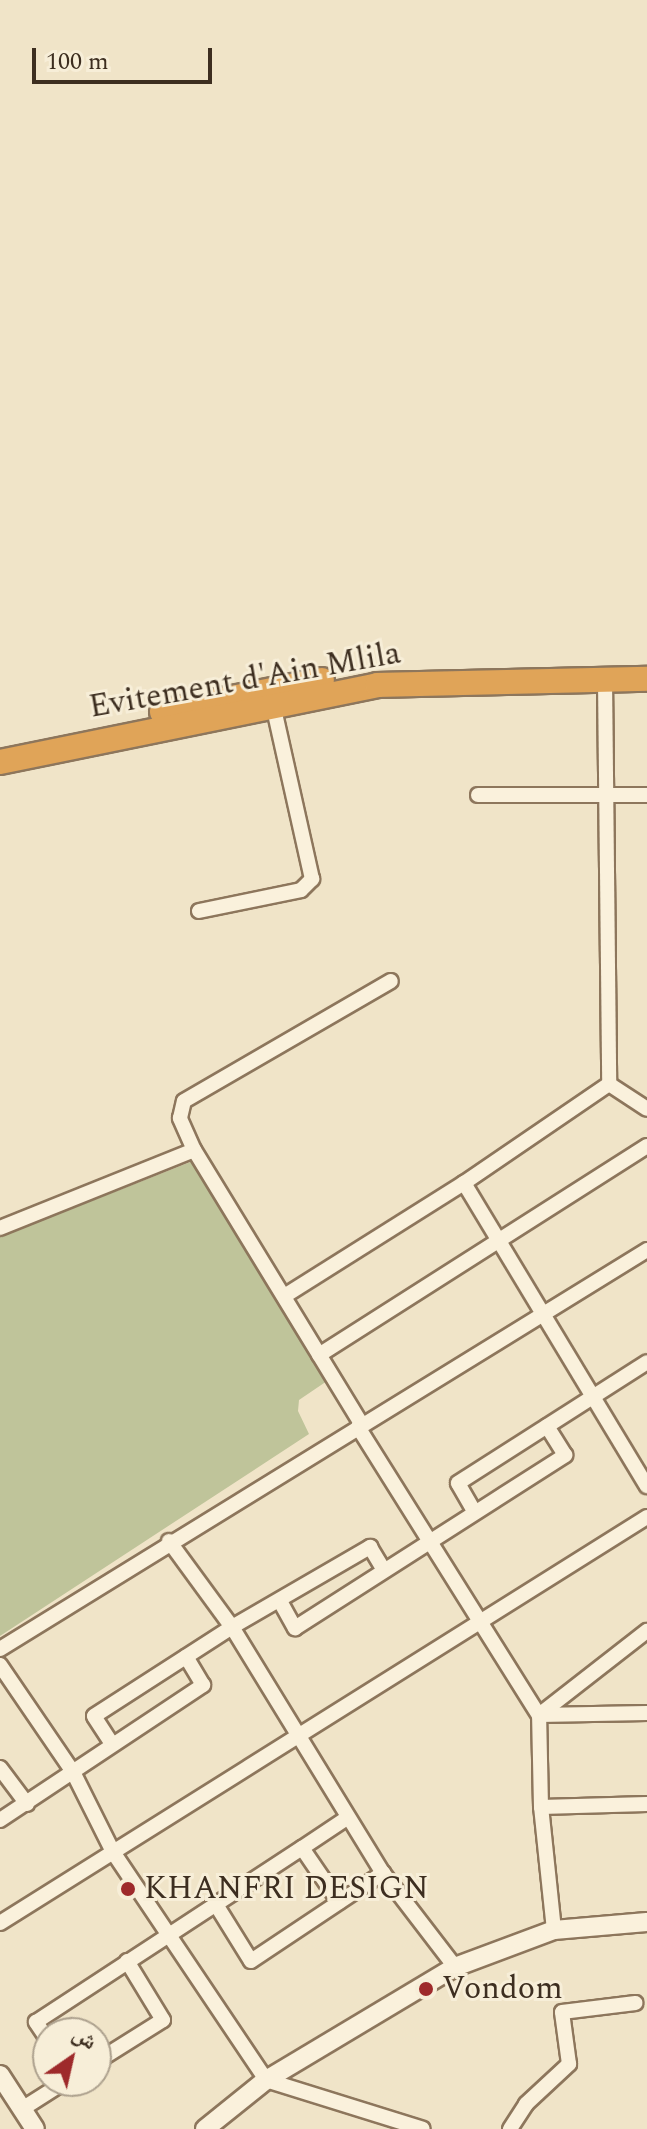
<!DOCTYPE html>
<html>
<head>
<meta charset="utf-8">
<style>
	body { margin:0 }
	#map { position:relative; width:647px; height:2129px; overflow:hidden; background:#f0e4c8; font-family:Spectral,"Noto Naskh Arabic",serif }
	div>[style] { position:absolute }
	[style*='--x'] { left:calc(var(--x)*1px); top:calc(var(--y)*1px); width:calc(var(--w)*1px); rotate:calc(var(--a)*1deg) }
	.cemetery>* { inset:0; background:#bfc49a }
	.roads { filter:drop-shadow(2px 0 #8d765c) drop-shadow(-2px 0 #8d765c) drop-shadow(0 2px #8d765c) drop-shadow(0 -2px #8d765c) }
	.street>* { height:14px; margin:-7px; padding:0 7px; transform-origin:7px; border-radius:7px; background:#faf1dc }
	.secondary>* { height:18px; margin:-9px; padding:0 9px; transform-origin:9px; border-radius:9px; background:#faf1dc }
	.highway>* { height:24px; margin:-12px; padding:0 12px; transform-origin:12px; border-radius:12px; background:#e0a458 }
	.dots>* { width:22px; height:22px; translate:-50% -50%; box-sizing:border-box; border:4px solid #f7eed8; border-radius:50% }
	span { translate:-50% -50%; white-space:nowrap; text-align:center; line-height:1.15; -webkit-text-stroke:6px #f7eed8; paint-order:stroke }
	.street-label { font-size:32px; color:#3d2e20 }
	.poi-label { font-size:32px; color:#3d2e20 }
	.left { translate:0 -50%; text-align:left }
	.north { position:absolute; left:32px; top:2017px; width:80px; height:80px; box-sizing:border-box; background:#f7eed8; border:2px solid #ada18e; border-radius:50%; rotate:34deg; font-size:22px; font-weight:700; line-height:32px; text-align:center; color:#3d2e20 }
	.north::after { content:''; display:block; margin:auto; width:28px; height:36px; background:#9e2a2b; clip-path:polygon(50% 0,100% 100%,50% 72%,0 100%) }
	.scale { position:absolute; left:32px; top:48px; width:180px; height:36px; box-sizing:border-box; border:4px solid #3d2e20; border-top:0; padding-left:10px; font-size:24px; line-height:28px; white-space:nowrap; color:#3d2e20; -webkit-text-stroke:6px #f7eed8; paint-order:stroke }
</style>
</head>
<body>
<div id="map">
	<div class="cemetery">
		<i style="clip-path:polygon(193px 1161px,327px 1381px,299px 1400px,298px 1411px,309px 1434px,0 1636px,0 1237px)"></i>
	</div>
	<div class="roads">
		<div class="street">
			<i style="--x:605;--y:679;--w:405;--a:89.4"></i>
			<i style="--x:478;--y:795;--w:169;--a:0"></i>
			<i style="--x:199;--y:911;--w:104;--a:-11.6"></i>
			<i style="--x:301;--y:890;--w:16;--a:-45"></i>
			<i style="--x:312;--y:879;--w:174;--a:-102.6"></i>
			<i style="--x:464;--y:1183;--w:354;--a:58.9"></i>
			<i style="--x:0;--y:1228;--w:209;--a:-21.9"></i>
			<i style="--x:286;--y:1295;--w:210;--a:-32.2"></i>
			<i style="--x:464;--y:1183;--w:176;--a:-34.3"></i>
			<i style="--x:609;--y:1084;--w:45;--a:33.3"></i>
			<i style="--x:319;--y:1355;--w:389;--a:-32.5"></i>
			<i style="--x:362;--y:1425;--w:322;--a:-121.4"></i>
			<i style="--x:194;--y:1150;--w:35;--a:-114"></i>
			<i style="--x:180;--y:1118;--w:17;--a:-77"></i>
			<i style="--x:184;--y:1101;--w:239;--a:-30.1"></i>
			<i style="--x:358;--y:1427;--w:340;--a:57.9"></i>
			<i style="--x:539;--y:1715;--w:137;--a:-37.9"></i>
			<i style="--x:474;--y:1511;--w:32;--a:-120"></i>
			<i style="--x:458;--y:1483;--w:224;--a:-32.6"></i>
			<i style="--x:169;--y:1541;--w:107;--a:53.8"></i>
			<i style="--x:232;--y:1627;--w:289;--a:58.5"></i>
			<i style="--x:383;--y:1873;--w:118;--a:52.5"></i>
			<i style="--x:281;--y:1603;--w:29;--a:61"></i>
			<i style="--x:295;--y:1628;--w:321;--a:-32.6"></i>
			<i style="--x:565;--y:1455;--w:34;--a:-122"></i>
			<i style="--x:0;--y:1649;--w:760;--a:-31.66"></i>
			<i style="--x:0;--y:1665;--w:130;--a:55.7"></i>
			<i style="--x:73;--y:1772;--w:89;--a:63.4"></i>
			<i style="--x:113;--y:1852;--w:275;--a:56.1"></i>
			<i style="--x:266;--y:2080;--w:164;--a:17.3"></i>
			<i style="--x:112;--y:1744;--w:33;--a:-123"></i>
			<i style="--x:94;--y:1716;--w:164;--a:-32.8"></i>
			<i style="--x:232;--y:1627;--w:160;--a:-30.1"></i>
			<i style="--x:370;--y:1547;--w:27;--a:59"></i>
			<i style="--x:0;--y:1768;--w:45;--a:53.1"></i>
			<i style="--x:541;--y:1807;--w:106;--a:-1.6"></i>
			<i style="--x:0;--y:1820;--w:244;--a:-33.6"></i>
			<i style="--x:203;--y:1685;--w:33;--a:-121"></i>
			<i style="--x:339;--y:1902;--w:65;--a:-124.4"></i>
			<i style="--x:302;--y:1848;--w:54;--a:-33.7"></i>
			<i style="--x:215;--y:1903;--w:68;--a:58.2"></i>
			<i style="--x:251;--y:1961;--w:159;--a:-33.7"></i>
			<i style="--x:0;--y:1923;--w:764;--a:-32.11"></i>
			<i style="--x:554;--y:1930;--w:124;--a:-96"></i>
			<i style="--x:541;--y:1807;--w:92;--a:-91.2"></i>
			<i style="--x:539;--y:1715;--w:108;--a:-1.1"></i>
			<i style="--x:48;--y:2040;--w:22;--a:-124"></i>
			<i style="--x:36;--y:2022;--w:318;--a:-33.2"></i>
			<i style="--x:96;--y:2062;--w:79;--a:-32.1"></i>
			<i style="--x:163;--y:2020;--w:69;--a:-121.4"></i>
			<i style="--x:22;--y:2109;--w:52;--a:-32.5"></i>
			<i style="--x:510;--y:2129;--w:30;--a:-57"></i>
			<i style="--x:526;--y:2104;--w:59;--a:-42.9"></i>
			<i style="--x:569;--y:2064;--w:52;--a:-97.7"></i>
			<i style="--x:562;--y:2012;--w:74;--a:-7"></i>
		</div>
		<div class="secondary">
			<i style="--x:0;--y:2075;--w:64;--a:57.1"></i>
			<i style="--x:205;--y:2129;--w:78;--a:-38.8"></i>
			<i style="--x:266;--y:2080;--w:220;--a:-30.9"></i>
			<i style="--x:455;--y:1967;--w:106;--a:-20.5"></i>
			<i style="--x:554;--y:1930;--w:93;--a:-4.9"></i>
		</div>
		<div class="highway">
			<i style="--x:162;--y:712;--w:163;--a:-11.3"></i>
			<i style="--x:0;--y:762;--w:385;--a:-11.5"></i>
			<i style="--x:377;--y:685;--w:270;--a:-1.3"></i>
		</div>
	</div>
	<div class="dots">
		<i style="left:128px;top:1889px;background:#9e2a2b"></i>
		<i style="left:426px;top:1989px;background:#9e2a2b"></i>
	</div>
	<div class="street-label">
		<span style="left:245px;top:681px;rotate:-10deg">Evitement d'Ain Mlila</span>
	</div>
	<div class="poi-label">
		<span class="left" style="left:144px;top:1889px">KHANFRI DESIGN</span>
		<span class="left" style="left:442px;top:1989px">Vondom</span>
	</div>
	<div class="north">ش</div>
	<div class="scale">100 m</div>
</div>
</body>
</html>
